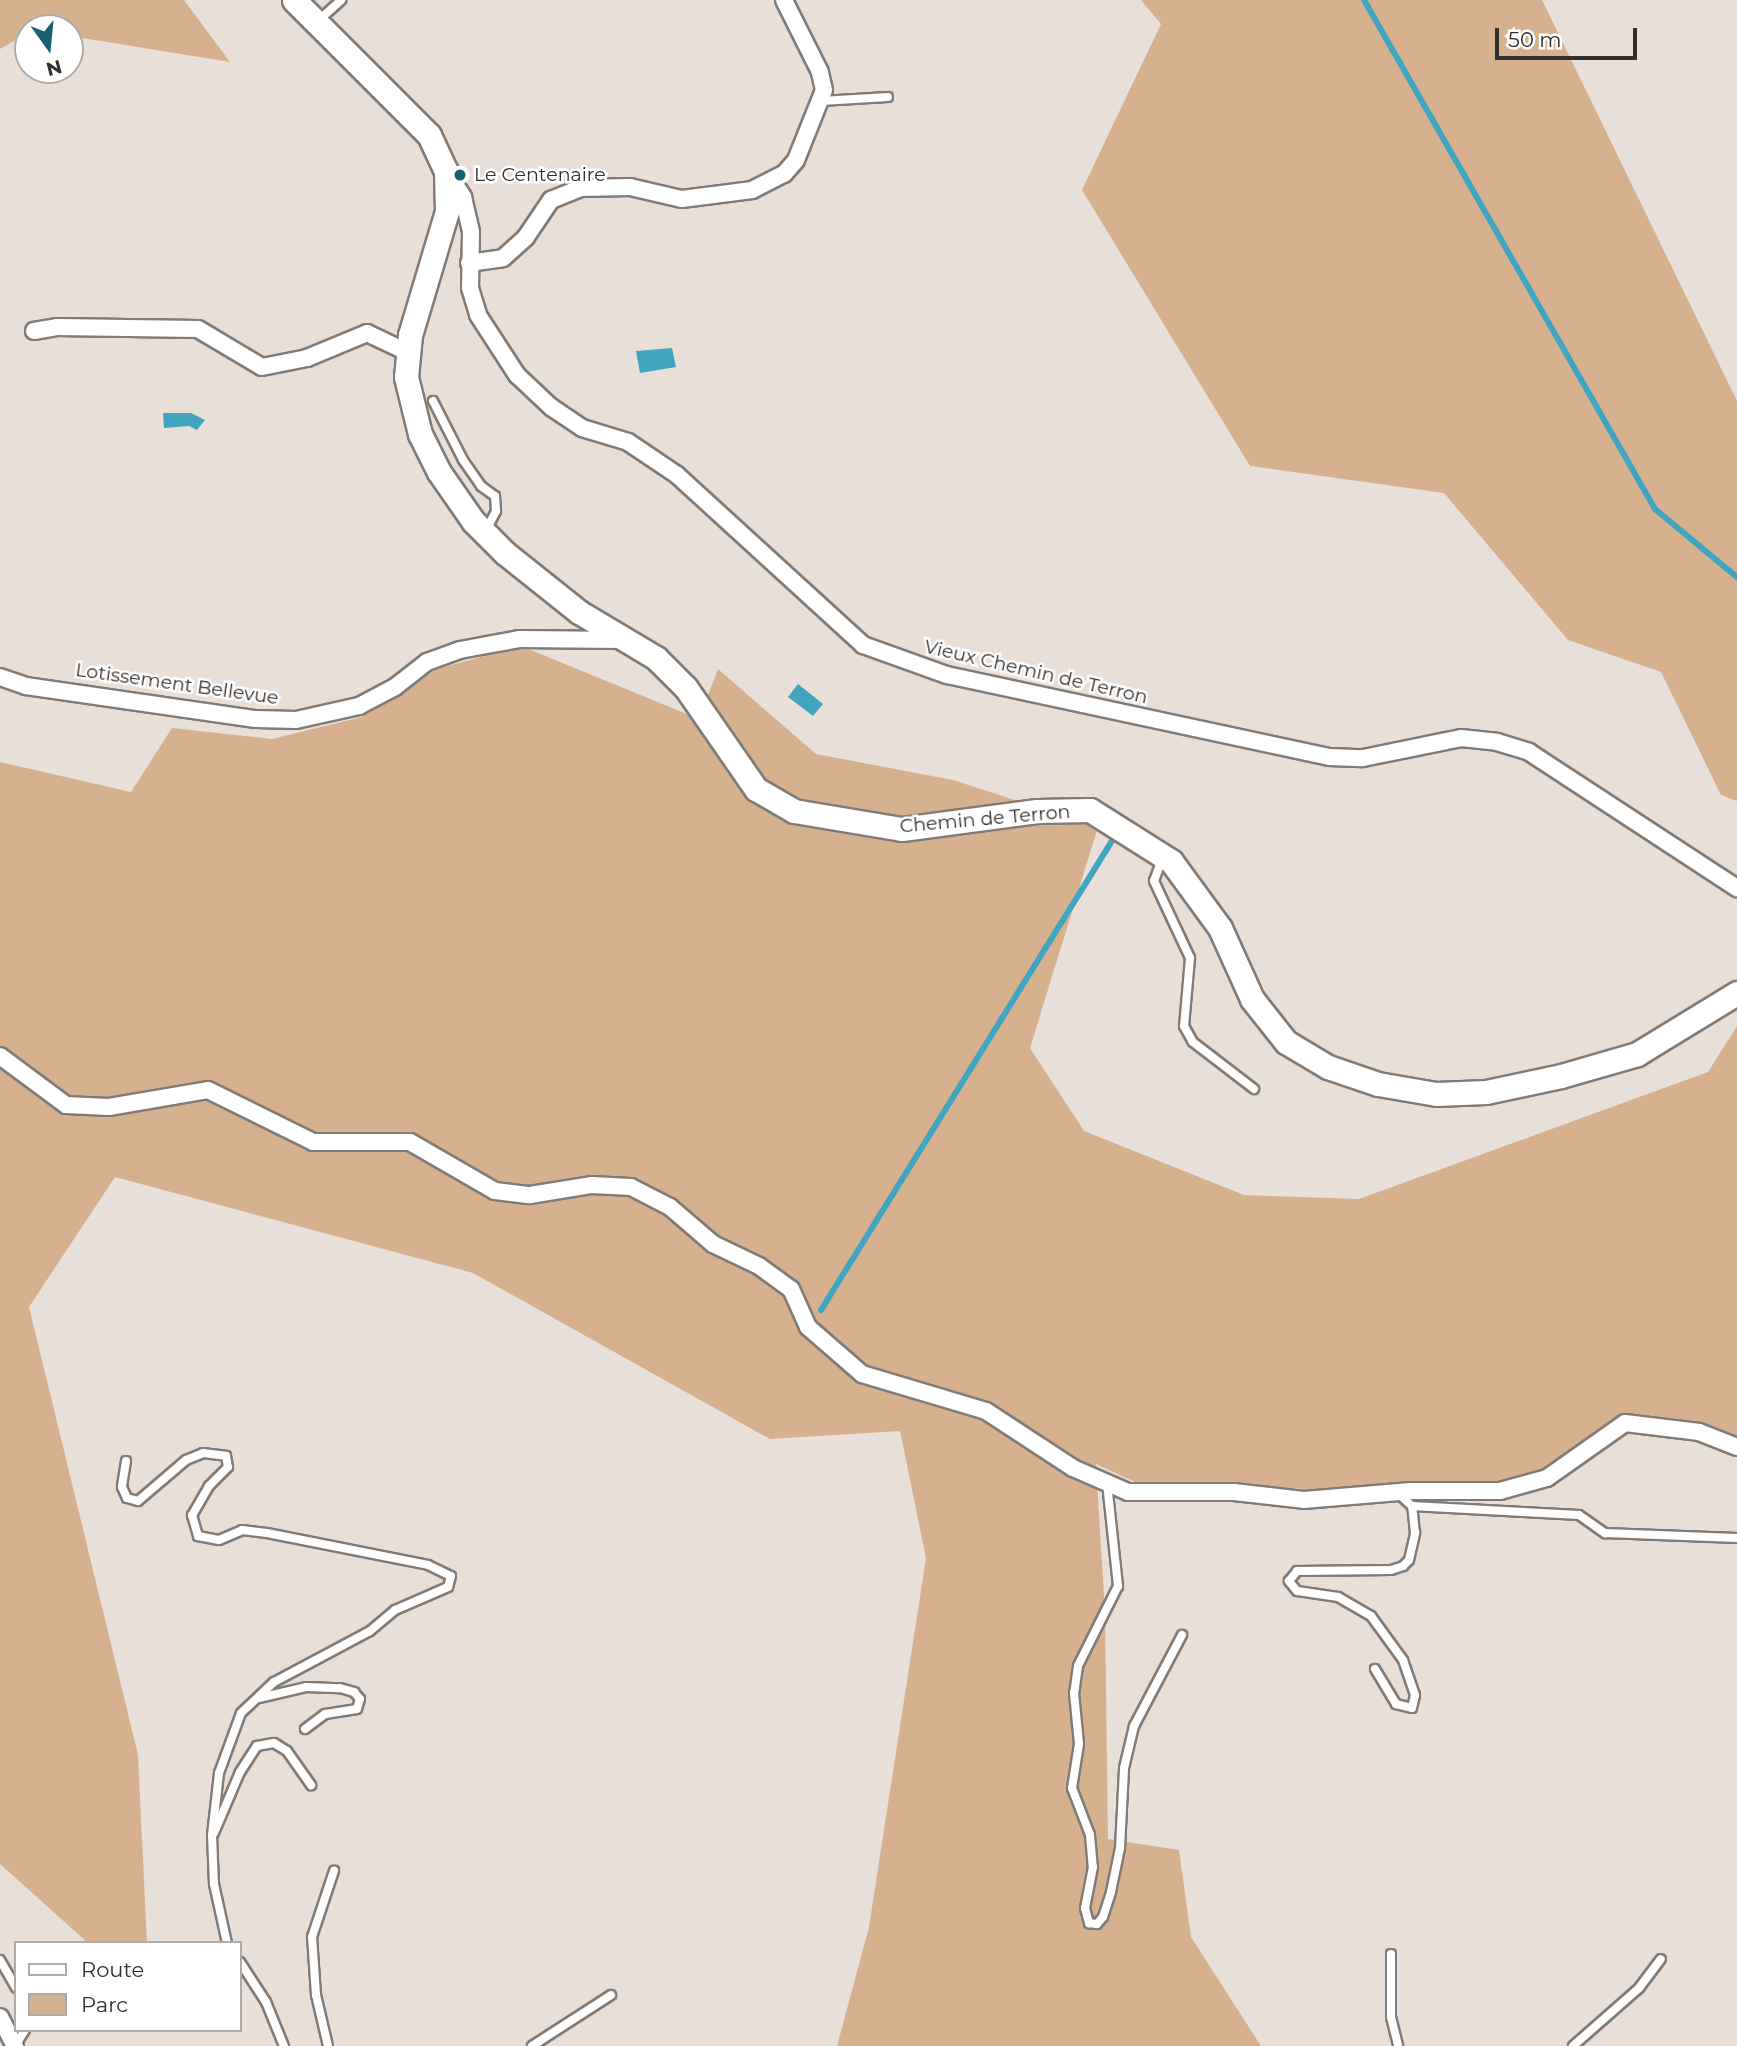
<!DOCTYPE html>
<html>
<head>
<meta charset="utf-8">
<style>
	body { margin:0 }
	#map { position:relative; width:1737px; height:2046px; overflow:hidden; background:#e7dfd8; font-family:Montserrat,sans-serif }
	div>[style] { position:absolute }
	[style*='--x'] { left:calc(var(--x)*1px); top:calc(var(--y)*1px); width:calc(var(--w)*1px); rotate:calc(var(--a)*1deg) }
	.green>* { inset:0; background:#d7b18e }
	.water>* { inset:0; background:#42a5c0 }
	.stream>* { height:6px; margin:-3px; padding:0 3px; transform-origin:3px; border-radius:3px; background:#42a5c0 }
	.roads { filter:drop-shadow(2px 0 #827b75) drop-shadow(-2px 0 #827b75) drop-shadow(0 2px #827b75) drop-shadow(0 -2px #827b75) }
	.lane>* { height:8px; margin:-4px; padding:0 4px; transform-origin:4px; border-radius:4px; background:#fff }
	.street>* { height:16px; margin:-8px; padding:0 8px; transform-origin:8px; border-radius:8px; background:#fff }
	.secondary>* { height:23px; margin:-11.5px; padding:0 11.5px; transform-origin:11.5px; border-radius:11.5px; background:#fff }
	.dots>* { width:19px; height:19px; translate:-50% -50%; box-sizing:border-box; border:4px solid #fff; border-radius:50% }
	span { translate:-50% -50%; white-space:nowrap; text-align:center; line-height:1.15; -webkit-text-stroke:5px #fff; paint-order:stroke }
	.poi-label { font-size:19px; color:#332f2d }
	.left { translate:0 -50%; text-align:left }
	.street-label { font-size:19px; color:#332f2d }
	.legend { position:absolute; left:14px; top:1941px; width:228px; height:91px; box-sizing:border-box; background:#fff; border:2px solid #adacab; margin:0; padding:9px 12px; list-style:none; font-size:21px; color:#332f2d }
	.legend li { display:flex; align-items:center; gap:14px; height:35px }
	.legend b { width:35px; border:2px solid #adacab }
	.north { position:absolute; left:14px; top:14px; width:70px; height:70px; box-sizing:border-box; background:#fff; border:2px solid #adacab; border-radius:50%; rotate:165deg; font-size:19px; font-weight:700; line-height:28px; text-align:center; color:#332f2d }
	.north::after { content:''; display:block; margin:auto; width:24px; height:32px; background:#195f70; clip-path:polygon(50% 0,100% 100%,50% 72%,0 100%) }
	.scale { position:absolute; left:1495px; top:28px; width:142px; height:32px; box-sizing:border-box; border:4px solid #332f2d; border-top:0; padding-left:9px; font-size:21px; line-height:24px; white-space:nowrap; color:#332f2d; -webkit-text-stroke:5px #fff; paint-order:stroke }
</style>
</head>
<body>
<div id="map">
	<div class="green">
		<i style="clip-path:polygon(0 0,184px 0,230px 62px,70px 36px,70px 28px,28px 28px,28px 33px,0 49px)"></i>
		<i style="clip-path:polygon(1141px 0,1542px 0,1737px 401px,1737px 801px,1721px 795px,1661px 672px,1568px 640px,1444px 493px,1250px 466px,1082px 190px,1161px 24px)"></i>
		<i style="clip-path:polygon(521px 646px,699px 719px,718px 669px,816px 754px,953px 780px,1098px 827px,1030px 1048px,1084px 1131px,1244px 1195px,1359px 1199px,1708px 1072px,1737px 1026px,1737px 1455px,1717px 1443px,1627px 1429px,1542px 1487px,1498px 1497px,1135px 1482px,1096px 1464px,1105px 1613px,1108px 1839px,1179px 1850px,1191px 1937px,1261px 2046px,837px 2046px,869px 1927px,926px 1558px,900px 1431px,770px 1439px,473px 1273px,115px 1177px,29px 1307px,138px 1755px,147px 1943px,88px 1943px,0 1864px,0 762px,131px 792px,172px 728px,272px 739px,362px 717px,437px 669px)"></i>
	</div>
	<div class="water">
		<i style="clip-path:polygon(672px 348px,676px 367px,640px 373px,636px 351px)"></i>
		<i style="clip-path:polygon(163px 413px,191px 413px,205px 420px,197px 430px,189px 426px,164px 428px)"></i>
		<i style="clip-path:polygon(798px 684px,823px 704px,813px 716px,788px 697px)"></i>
	</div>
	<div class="stream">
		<i style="--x:1364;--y:0;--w:586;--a:60.24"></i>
		<i style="--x:1655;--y:509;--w:107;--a:39.7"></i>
		<i style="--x:821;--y:1310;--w:558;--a:-58.19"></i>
	</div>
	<div class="roads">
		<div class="lane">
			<i style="--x:319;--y:20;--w:30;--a:-42"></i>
			<i style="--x:821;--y:101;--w:67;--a:-3.4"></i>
			<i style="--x:433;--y:401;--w:66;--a:63"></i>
			<i style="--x:463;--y:460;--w:32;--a:55"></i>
			<i style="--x:481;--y:486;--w:17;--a:36"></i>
			<i style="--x:495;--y:496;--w:15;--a:86"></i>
			<i style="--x:496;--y:511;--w:20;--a:117"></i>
			<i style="--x:1162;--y:859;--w:23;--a:110"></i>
			<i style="--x:1154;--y:881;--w:85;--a:64.9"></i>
			<i style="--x:1190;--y:958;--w:68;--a:95"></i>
			<i style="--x:1184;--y:1026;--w:18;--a:61"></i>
			<i style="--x:1193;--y:1042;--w:77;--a:37.6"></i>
			<i style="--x:126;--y:1461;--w:26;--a:99"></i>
			<i style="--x:122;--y:1487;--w:12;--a:66"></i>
			<i style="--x:127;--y:1498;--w:11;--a:15"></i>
			<i style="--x:138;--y:1501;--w:63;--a:-40.5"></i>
			<i style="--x:186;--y:1460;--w:18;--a:-22"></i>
			<i style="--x:203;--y:1453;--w:23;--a:7"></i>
			<i style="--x:226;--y:1456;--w:11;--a:80"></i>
			<i style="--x:228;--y:1467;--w:27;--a:135"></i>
			<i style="--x:209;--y:1486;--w:34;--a:120"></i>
			<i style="--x:192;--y:1515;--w:22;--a:74"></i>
			<i style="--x:198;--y:1536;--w:21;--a:11"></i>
			<i style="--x:219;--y:1540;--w:25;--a:-23"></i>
			<i style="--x:242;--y:1530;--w:25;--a:7"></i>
			<i style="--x:267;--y:1533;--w:164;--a:11.2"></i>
			<i style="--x:428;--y:1565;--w:25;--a:26"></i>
			<i style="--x:451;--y:1576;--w:11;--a:105"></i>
			<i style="--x:448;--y:1587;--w:58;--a:156.5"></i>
			<i style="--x:395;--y:1610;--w:33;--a:140"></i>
			<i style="--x:370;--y:1631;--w:109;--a:152"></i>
			<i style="--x:274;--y:1682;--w:45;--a:136.8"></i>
			<i style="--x:241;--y:1713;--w:64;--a:110.1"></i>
			<i style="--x:219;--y:1773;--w:62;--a:96.4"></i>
			<i style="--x:212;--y:1835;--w:49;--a:87.7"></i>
			<i style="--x:214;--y:1884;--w:60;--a:77.6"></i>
			<i style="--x:1107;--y:1483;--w:104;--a:83.9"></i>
			<i style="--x:1118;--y:1586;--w:89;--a:116.6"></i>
			<i style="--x:1078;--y:1666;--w:27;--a:98"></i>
			<i style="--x:1074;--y:1693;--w:51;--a:84.4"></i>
			<i style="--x:1079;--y:1744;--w:45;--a:99"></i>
			<i style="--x:1072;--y:1788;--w:50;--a:69"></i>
			<i style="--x:1090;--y:1835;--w:32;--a:85"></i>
			<i style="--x:1093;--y:1867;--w:42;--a:101"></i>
			<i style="--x:1085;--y:1908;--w:16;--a:75"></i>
			<i style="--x:1089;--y:1923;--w:8;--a:7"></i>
			<i style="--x:1097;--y:1924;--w:9;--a:-49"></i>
			<i style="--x:1103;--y:1917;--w:26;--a:-72"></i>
			<i style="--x:1111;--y:1892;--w:45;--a:-78.4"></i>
			<i style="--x:1120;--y:1848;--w:80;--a:-87.1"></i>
			<i style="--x:1124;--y:1768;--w:43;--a:-76.6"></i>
			<i style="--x:1134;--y:1726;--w:103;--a:-62.2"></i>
			<i style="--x:1400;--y:1495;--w:16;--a:43"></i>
			<i style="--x:1412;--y:1506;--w:167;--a:3.1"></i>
			<i style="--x:1579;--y:1515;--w:32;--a:35"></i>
			<i style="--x:1605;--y:1533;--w:132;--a:2.2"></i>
			<i style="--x:1375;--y:1669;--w:41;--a:59"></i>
			<i style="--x:1396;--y:1704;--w:16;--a:14"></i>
			<i style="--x:1412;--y:1708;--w:13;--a:-77"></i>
			<i style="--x:1415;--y:1695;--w:37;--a:-109"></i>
			<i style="--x:1403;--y:1660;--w:54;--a:-126"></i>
			<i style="--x:1371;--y:1616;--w:38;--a:-150"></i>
			<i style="--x:1338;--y:1597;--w:41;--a:-171.7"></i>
			<i style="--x:1297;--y:1591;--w:13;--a:-129"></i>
			<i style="--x:1289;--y:1581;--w:13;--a:-51"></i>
			<i style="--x:1297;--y:1571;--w:94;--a:-0.6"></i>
			<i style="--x:1391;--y:1570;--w:13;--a:-18"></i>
			<i style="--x:1403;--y:1566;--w:8;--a:-45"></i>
			<i style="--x:1409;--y:1560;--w:28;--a:-77"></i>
			<i style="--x:1415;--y:1533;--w:27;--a:-96"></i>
			<i style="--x:259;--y:1698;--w:48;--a:-13.2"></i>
			<i style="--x:306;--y:1687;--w:34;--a:2"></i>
			<i style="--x:340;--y:1688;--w:15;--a:16"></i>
			<i style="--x:354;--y:1692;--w:9;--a:49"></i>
			<i style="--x:360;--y:1699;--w:10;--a:107"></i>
			<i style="--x:357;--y:1709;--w:32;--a:171"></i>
			<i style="--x:325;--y:1714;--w:25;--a:143"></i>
			<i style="--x:214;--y:1833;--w:66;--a:-66.9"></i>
			<i style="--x:240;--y:1772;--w:31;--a:-57"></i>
			<i style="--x:257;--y:1746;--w:17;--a:-10"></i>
			<i style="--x:274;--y:1743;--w:15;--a:32"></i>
			<i style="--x:287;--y:1751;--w:42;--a:54.8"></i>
			<i style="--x:1391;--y:1954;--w:63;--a:90"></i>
			<i style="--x:1391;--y:2017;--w:30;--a:76"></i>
			<i style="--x:0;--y:1960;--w:32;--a:60"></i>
			<i style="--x:240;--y:1962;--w:48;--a:57"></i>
			<i style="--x:266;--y:2002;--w:48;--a:67.8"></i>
			<i style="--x:15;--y:2046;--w:19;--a:-58"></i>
			<i style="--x:328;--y:2046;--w:52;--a:-103.2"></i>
			<i style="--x:316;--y:1995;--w:58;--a:-93.9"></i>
			<i style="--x:312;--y:1937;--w:70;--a:-71.6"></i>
			<i style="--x:532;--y:2046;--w:94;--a:-32.8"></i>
			<i style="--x:1573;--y:2046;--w:88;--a:-41.3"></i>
			<i style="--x:1639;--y:1988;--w:36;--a:-53"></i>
		</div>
		<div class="street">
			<i style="--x:447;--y:172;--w:30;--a:57"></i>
			<i style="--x:463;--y:197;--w:36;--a:77"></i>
			<i style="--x:471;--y:232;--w:56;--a:91"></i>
			<i style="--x:470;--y:288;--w:28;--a:73"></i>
			<i style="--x:478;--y:315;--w:72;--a:57"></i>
			<i style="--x:517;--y:375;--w:47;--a:43.3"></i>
			<i style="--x:551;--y:407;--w:37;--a:34"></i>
			<i style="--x:582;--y:428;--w:48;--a:16.9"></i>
			<i style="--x:628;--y:442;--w:59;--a:34"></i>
			<i style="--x:677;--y:475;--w:252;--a:42.4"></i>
			<i style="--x:863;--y:645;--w:89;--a:19.7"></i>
			<i style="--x:947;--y:675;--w:391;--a:12.1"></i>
			<i style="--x:1329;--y:757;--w:34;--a:2"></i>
			<i style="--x:1363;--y:758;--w:100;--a:-11.5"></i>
			<i style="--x:1461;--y:738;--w:36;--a:6"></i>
			<i style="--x:1497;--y:742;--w:34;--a:17"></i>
			<i style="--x:1529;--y:752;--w:249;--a:33.2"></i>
			<i style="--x:469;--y:263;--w:34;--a:-8"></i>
			<i style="--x:503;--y:258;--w:31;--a:-42"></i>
			<i style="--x:526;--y:237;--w:45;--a:-56"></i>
			<i style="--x:551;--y:200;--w:32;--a:-22"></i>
			<i style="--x:581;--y:188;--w:49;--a:-1.2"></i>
			<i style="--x:630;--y:187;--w:53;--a:13"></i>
			<i style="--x:682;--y:199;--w:71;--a:-7.3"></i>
			<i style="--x:752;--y:190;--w:36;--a:-27"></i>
			<i style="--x:784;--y:174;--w:18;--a:-49"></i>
			<i style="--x:796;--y:160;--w:75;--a:-68.2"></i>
			<i style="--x:824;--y:90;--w:18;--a:-103"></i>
			<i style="--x:820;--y:72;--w:80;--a:-116.6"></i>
			<i style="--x:34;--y:331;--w:23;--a:-10"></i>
			<i style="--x:57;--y:327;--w:141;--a:0.8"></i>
			<i style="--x:198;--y:329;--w:74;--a:30.7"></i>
			<i style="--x:262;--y:367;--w:46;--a:-11.3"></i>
			<i style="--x:307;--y:358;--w:65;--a:-22.6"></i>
			<i style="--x:367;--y:333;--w:44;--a:25.4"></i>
			<i style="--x:0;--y:677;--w:28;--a:19"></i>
			<i style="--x:26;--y:686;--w:232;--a:8.2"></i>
			<i style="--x:256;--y:719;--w:40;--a:1.4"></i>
			<i style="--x:296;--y:720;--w:65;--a:-12.5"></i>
			<i style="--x:359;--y:706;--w:41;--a:-27.8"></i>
			<i style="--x:395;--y:687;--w:41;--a:-38"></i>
			<i style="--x:427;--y:662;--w:35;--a:-20"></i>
			<i style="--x:460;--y:650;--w:61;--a:-10.4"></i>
			<i style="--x:520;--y:639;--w:103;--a:0.6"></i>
			<i style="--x:0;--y:1056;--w:82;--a:36.6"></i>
			<i style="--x:66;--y:1105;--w:43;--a:2.7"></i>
			<i style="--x:109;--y:1107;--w:100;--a:-9.7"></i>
			<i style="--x:208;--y:1090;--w:117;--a:26.3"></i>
			<i style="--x:313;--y:1142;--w:97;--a:0"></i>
			<i style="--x:410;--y:1142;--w:98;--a:30"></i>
			<i style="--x:495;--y:1191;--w:35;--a:7"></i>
			<i style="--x:530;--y:1195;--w:63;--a:-9.2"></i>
			<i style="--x:592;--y:1185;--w:39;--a:3"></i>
			<i style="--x:631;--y:1187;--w:44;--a:27.1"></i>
			<i style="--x:670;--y:1207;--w:57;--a:40.7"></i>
			<i style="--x:713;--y:1244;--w:51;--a:25.6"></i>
			<i style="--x:759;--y:1266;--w:39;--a:36"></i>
			<i style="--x:791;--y:1289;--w:42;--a:65.9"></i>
			<i style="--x:808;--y:1327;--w:72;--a:41"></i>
			<i style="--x:862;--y:1374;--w:129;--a:16.6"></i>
			<i style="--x:986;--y:1411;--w:104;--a:33.2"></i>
			<i style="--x:1073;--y:1468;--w:60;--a:23.6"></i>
			<i style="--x:1128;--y:1492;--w:106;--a:0"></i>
			<i style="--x:1234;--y:1492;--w:70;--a:6.5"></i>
			<i style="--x:1304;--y:1500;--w:107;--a:-4.8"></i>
			<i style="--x:1411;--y:1491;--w:89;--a:0"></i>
			<i style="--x:1500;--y:1491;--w:49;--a:-15.5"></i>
			<i style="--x:1547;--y:1478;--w:95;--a:-35.2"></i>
			<i style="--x:1625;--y:1423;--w:75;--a:6.9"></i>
			<i style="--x:1699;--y:1432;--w:41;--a:21.5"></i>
			<i style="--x:0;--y:2017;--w:33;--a:63"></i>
		</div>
		<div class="secondary">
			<i style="--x:294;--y:0;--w:191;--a:45"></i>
			<i style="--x:429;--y:135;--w:40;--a:65"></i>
			<i style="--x:446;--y:171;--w:40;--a:88.6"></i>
			<i style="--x:447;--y:211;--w:129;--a:106.6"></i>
			<i style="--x:410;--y:335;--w:42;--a:95.4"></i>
			<i style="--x:406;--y:377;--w:59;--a:76.2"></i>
			<i style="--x:420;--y:434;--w:42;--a:63.4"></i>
			<i style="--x:439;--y:472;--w:60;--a:55.2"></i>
			<i style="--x:473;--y:521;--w:45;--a:45"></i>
			<i style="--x:505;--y:553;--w:95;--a:38.6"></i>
			<i style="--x:579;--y:612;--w:90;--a:30.9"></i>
			<i style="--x:656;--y:658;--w:42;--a:45"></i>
			<i style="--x:686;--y:688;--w:123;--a:55.3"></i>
			<i style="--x:756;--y:789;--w:44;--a:30.1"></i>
			<i style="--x:794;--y:811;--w:109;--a:9.5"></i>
			<i style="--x:902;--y:829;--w:136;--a:-7.6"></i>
			<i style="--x:1037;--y:811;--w:53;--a:-1.1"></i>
			<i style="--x:1090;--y:810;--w:96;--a:32.2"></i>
			<i style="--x:1171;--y:861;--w:83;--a:53.8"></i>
			<i style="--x:1220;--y:928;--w:78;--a:65.7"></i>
			<i style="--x:1252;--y:999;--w:55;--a:51.7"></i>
			<i style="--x:1286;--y:1042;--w:49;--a:30.8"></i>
			<i style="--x:1328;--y:1067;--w:53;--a:18.8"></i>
			<i style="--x:1378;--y:1084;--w:59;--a:9.8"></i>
			<i style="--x:1436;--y:1094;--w:50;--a:-2.3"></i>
			<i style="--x:1486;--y:1092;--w:77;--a:-12"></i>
			<i style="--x:1561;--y:1076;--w:79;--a:-16.1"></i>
			<i style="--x:1637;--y:1054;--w:117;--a:-31.4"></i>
		</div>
	</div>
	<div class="dots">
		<i style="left:460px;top:175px;background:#195f70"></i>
	</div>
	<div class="poi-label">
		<span class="left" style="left:474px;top:175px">Le Centenaire</span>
	</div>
	<div class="street-label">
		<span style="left:1036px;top:672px;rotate:13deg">Vieux Chemin de Terron</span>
		<span style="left:177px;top:684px;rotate:8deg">Lotissement Bellevue</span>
		<span style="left:985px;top:819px;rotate:-5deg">Chemin de Terron</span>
	</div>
	<ul class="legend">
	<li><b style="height:9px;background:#fff"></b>Route</li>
	<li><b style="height:19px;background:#d7b18e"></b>Parc</li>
	</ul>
	<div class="north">N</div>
	<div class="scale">50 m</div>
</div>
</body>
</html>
